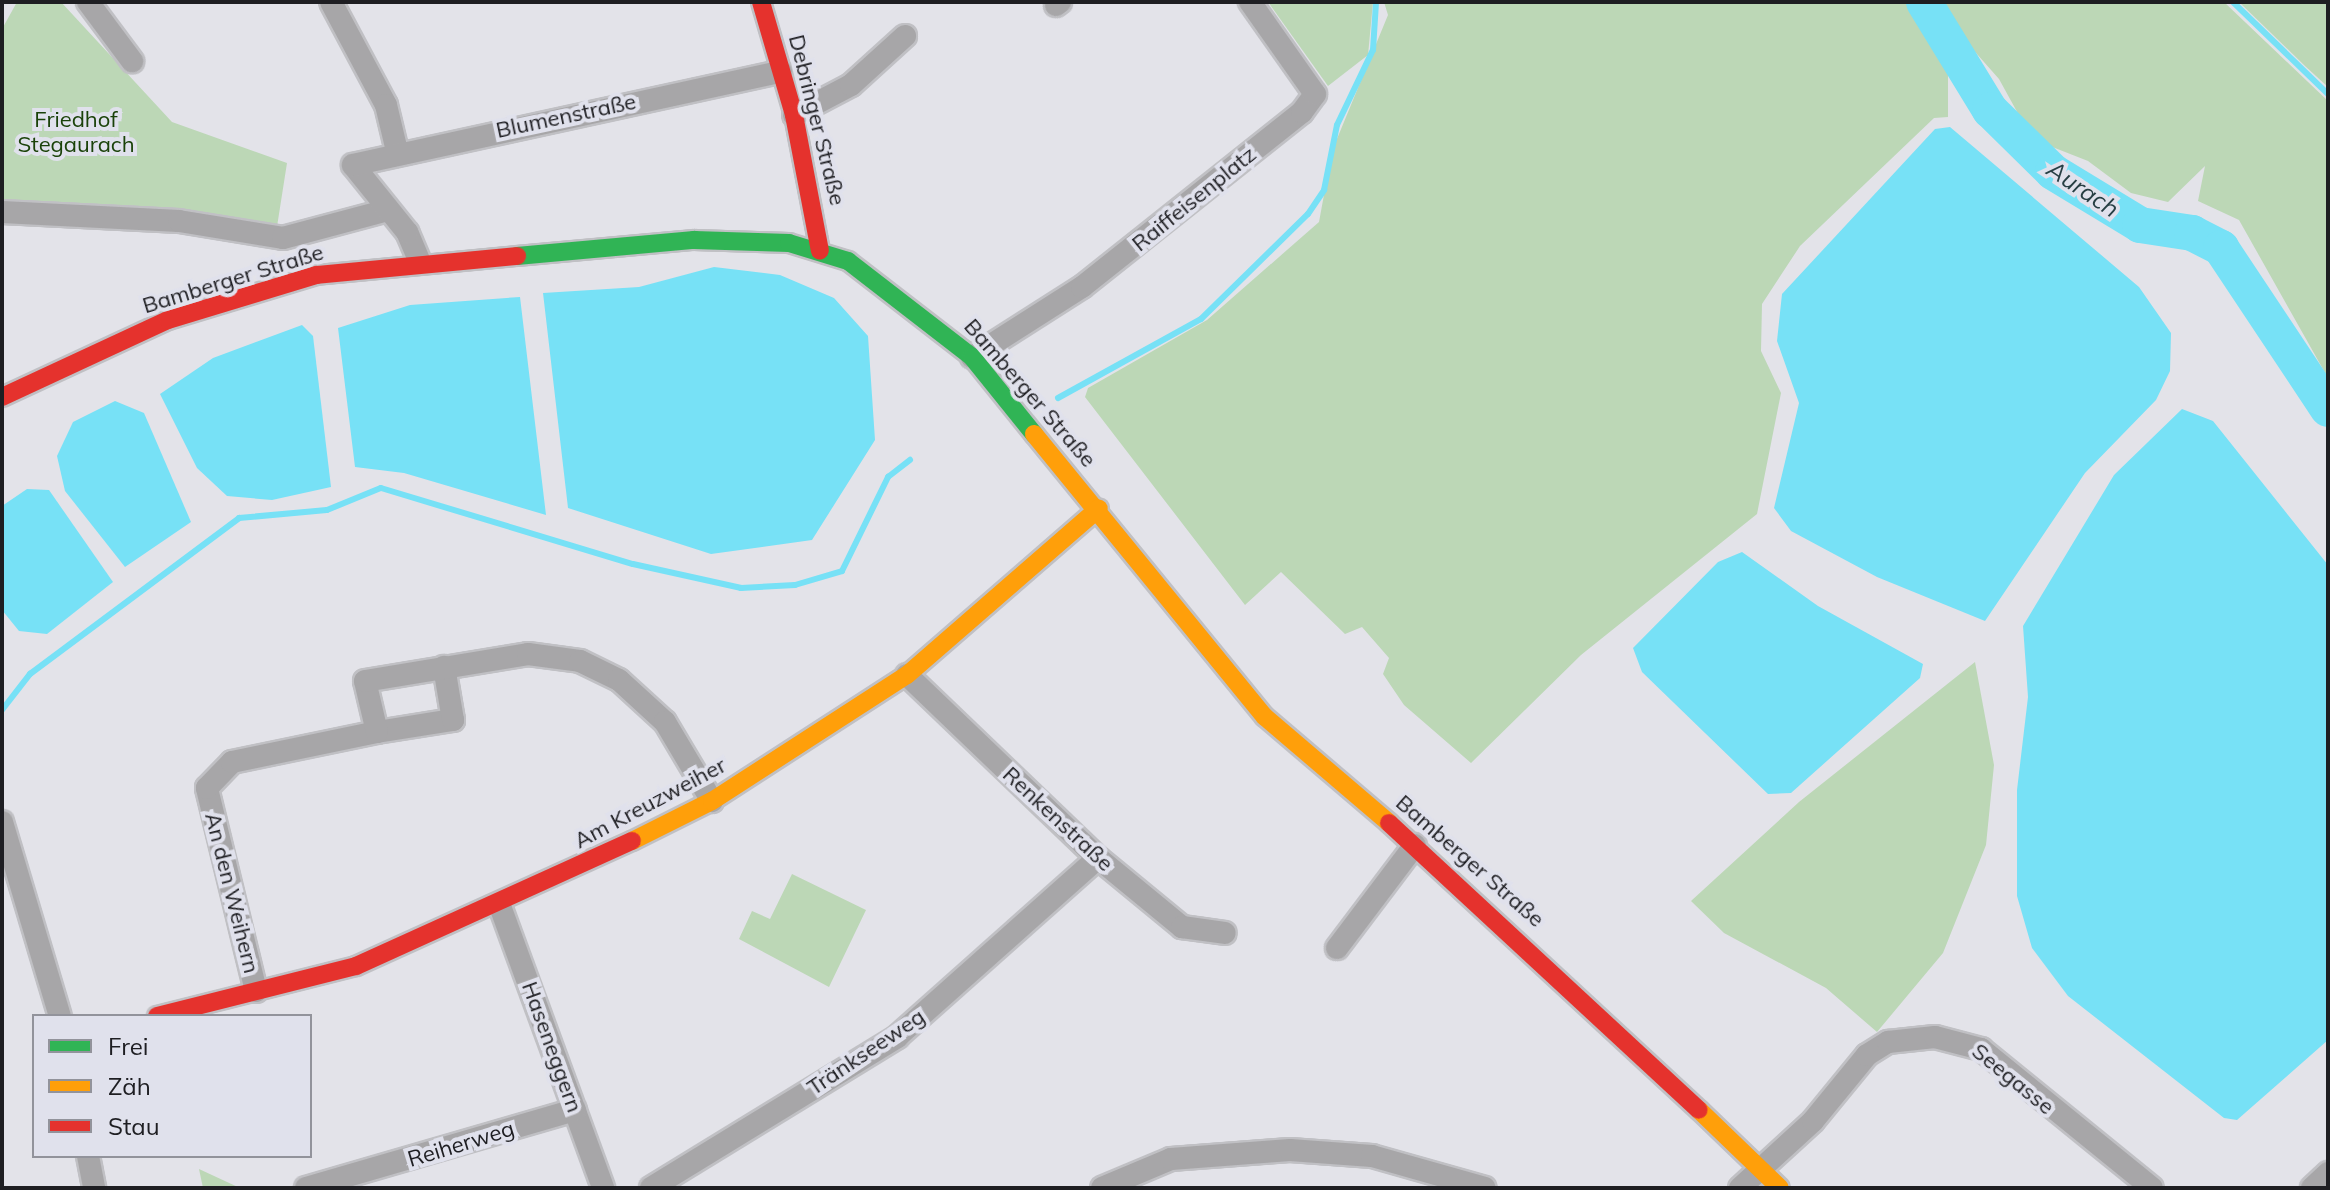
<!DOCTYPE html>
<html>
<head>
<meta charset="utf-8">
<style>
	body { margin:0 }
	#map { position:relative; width:2330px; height:1190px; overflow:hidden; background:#e3e3e9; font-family:Mulish,sans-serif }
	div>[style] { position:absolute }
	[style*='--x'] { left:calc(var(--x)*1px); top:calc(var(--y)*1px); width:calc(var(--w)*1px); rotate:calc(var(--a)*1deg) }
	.green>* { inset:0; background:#bcd7b6 }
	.water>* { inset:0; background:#77e1f6 }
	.stream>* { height:6px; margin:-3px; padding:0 3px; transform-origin:3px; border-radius:3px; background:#77e1f6 }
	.river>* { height:36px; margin:-18px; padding:0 18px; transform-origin:18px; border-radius:18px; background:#77e1f6 }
	.roads { filter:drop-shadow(2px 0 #c0c0c4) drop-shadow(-2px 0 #c0c0c4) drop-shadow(0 2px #c0c0c4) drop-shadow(0 -2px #c0c0c4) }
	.street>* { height:22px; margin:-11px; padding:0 11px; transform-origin:11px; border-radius:11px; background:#a7a6a8 }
	.fast>* { height:18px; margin:-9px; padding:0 9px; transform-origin:9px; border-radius:9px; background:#30b455 }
	.slow>* { height:18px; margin:-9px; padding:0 9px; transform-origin:9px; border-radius:9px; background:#ff9f0a }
	.jam>* { height:18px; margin:-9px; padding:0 9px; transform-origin:9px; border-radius:9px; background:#e5322d }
	span { translate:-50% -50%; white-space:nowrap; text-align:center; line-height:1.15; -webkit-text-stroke:8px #e0e1ec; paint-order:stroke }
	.street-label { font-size:22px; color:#1e1e22 }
	.park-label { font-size:22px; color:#1a4209 }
	.water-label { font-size:24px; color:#273f44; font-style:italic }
	.frame { position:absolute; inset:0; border:4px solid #1e1e22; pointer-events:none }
	.legend { position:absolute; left:32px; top:1014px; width:280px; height:144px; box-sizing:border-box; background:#e0e1ec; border:2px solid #92939b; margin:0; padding:10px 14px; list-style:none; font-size:24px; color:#1e1e22 }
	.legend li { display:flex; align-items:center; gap:16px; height:40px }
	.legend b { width:40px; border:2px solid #92939b }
</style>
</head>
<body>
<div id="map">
	<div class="green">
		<i style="clip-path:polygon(17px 2px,61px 2px,172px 122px,287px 163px,276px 233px,184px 209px,2px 202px,2px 29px)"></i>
		<i style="clip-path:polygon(1268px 2px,1373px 2px,1368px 55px,1328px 86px)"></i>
		<i style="clip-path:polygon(1384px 2px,1917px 2px,1948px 64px,1948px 117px,1934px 118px,1800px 246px,1762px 304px,1761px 351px,1781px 393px,1757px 514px,1581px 655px,1471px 763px,1404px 705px,1383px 674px,1389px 658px,1362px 627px,1345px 634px,1281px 572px,1245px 605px,1085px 397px,1088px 388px,1207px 320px,1319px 222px,1332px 151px,1388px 15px)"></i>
		<i style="clip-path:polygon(1931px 2px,2224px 2px,2328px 101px,2328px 378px,2239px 220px,2198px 201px,2205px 166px,2168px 202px,2131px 193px,2088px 161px,2032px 139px,1999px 79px)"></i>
		<i style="clip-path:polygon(2239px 2px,2328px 2px,2328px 87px,2305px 66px)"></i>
		<i style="clip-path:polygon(1975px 662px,1994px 765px,1986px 845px,1943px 953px,1877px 1032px,1826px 988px,1724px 933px,1691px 901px,1799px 802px)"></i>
		<i style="clip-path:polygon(792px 874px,866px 910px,829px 987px,739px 939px,752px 911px,770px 919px)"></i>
		<i style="clip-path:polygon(199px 1169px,240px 1188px,203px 1188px)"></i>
	</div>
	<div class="water">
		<i style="clip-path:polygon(1950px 127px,2139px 287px,2171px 333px,2170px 371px,2156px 400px,2085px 473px,1985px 621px,1877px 577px,1791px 531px,1774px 508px,1799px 403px,1777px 341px,1782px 294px,1935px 129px)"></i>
		<i style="clip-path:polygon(714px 267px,780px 275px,834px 298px,868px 336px,875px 440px,812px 540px,711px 554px,568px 508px,543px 293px,639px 287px)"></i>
		<i style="clip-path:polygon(520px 297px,546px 515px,404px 473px,355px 467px,338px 328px,410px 305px)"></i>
		<i style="clip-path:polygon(302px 325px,313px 336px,331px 487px,272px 500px,227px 496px,197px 468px,160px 394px,213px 358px)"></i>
		<i style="clip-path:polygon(115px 401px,144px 413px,191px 522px,125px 567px,65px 491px,57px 456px,73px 422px)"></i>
		<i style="clip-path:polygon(2182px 409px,2213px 421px,2328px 565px,2328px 1040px,2237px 1120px,2224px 1118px,2068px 996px,2032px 948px,2017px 896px,2017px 790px,2028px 697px,2023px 626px,2114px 475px)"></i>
		<i style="clip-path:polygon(27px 489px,49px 490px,113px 582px,47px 634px,19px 631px,2px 610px,2px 506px)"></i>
		<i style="clip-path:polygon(1742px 552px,1818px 606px,1923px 664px,1920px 678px,1791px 793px,1768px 794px,1642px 672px,1633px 648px,1718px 562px)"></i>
	</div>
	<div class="stream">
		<i style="--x:2233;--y:2;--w:132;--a:44.1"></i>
		<i style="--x:1058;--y:398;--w:163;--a:-28.9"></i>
		<i style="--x:1201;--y:319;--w:150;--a:-44.5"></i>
		<i style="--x:1308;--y:214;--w:29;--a:-56"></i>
		<i style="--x:1324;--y:190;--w:66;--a:-78.7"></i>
		<i style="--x:1337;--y:125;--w:83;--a:-64.4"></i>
		<i style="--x:1373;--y:50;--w:48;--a:-86.4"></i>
		<i style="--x:2;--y:710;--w:46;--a:-52.1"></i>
		<i style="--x:30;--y:674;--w:261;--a:-36.7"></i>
		<i style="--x:239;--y:518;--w:88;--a:-5.2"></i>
		<i style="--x:327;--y:510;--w:58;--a:-22.2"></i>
		<i style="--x:381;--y:488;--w:263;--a:16.8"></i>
		<i style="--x:633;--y:564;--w:111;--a:12.5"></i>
		<i style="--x:741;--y:588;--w:54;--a:-3.2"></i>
		<i style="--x:795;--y:585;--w:49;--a:-16.6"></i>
		<i style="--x:842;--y:571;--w:105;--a:-63.9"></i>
		<i style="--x:888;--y:477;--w:28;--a:-38"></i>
	</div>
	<div class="river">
		<i style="--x:1924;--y:2;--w:127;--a:58.6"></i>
		<i style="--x:1990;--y:110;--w:88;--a:44.5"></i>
		<i style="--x:2053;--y:172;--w:102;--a:31.3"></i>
		<i style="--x:2140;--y:225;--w:53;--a:8.7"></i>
		<i style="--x:2192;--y:233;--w:33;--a:27"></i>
		<i style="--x:2221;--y:248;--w:193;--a:56.4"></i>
	</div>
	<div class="roads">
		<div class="street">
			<i style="--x:88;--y:2;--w:74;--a:53.3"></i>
			<i style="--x:331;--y:2;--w:117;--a:61.9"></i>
			<i style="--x:386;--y:105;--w:47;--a:76.6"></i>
			<i style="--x:1056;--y:5;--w:5;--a:-37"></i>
			<i style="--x:794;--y:115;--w:64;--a:-27.8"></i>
			<i style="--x:851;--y:85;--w:73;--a:-42.2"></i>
			<i style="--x:2;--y:212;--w:177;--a:2.9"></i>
			<i style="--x:179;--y:221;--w:105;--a:9.3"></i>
			<i style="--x:283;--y:238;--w:109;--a:-14.9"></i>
			<i style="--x:419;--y:260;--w:30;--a:-113"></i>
			<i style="--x:407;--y:232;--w:86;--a:-128.9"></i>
			<i style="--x:353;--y:165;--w:438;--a:-12.3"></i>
			<i style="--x:972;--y:357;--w:130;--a:-32.5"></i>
			<i style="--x:1082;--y:287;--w:281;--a:-38.5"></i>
			<i style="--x:1302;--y:112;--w:22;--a:-54"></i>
			<i style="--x:1315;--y:94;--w:113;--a:-125.2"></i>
			<i style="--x:907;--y:675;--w:265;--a:43.8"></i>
			<i style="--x:1098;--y:858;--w:109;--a:39.4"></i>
			<i style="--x:1182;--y:927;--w:43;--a:7.9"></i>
			<i style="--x:377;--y:732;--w:77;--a:-9"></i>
			<i style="--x:453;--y:720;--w:54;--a:-99.6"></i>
			<i style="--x:2;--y:822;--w:202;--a:73.4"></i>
			<i style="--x:500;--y:906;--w:300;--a:69.9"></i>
			<i style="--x:1337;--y:948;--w:129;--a:-52.9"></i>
			<i style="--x:256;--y:991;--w:209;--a:-103.6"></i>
			<i style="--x:207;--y:788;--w:36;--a:-46"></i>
			<i style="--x:232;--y:762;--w:148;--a:-11.7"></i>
			<i style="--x:377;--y:732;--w:52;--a:-103.2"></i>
			<i style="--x:365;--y:681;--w:165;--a:-9.4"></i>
			<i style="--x:528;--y:654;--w:52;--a:7.7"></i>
			<i style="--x:580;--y:661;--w:43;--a:26"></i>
			<i style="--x:619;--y:680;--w:62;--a:42.4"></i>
			<i style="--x:665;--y:722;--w:92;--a:59.3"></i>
			<i style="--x:88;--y:1156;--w:33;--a:79"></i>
			<i style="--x:306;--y:1188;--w:280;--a:-16.2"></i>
			<i style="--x:651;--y:1188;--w:289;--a:-31.5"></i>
			<i style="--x:897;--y:1037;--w:269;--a:-41.7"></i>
			<i style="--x:1102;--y:1188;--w:75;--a:-22.8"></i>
			<i style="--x:1171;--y:1159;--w:119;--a:-4.3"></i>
			<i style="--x:1290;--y:1150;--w:82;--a:4.2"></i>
			<i style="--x:1372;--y:1156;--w:117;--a:15.8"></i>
			<i style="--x:1740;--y:1188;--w:99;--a:-42.5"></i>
			<i style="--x:1813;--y:1121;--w:85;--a:-50.7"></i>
			<i style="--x:1867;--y:1055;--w:25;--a:-32"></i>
			<i style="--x:1888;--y:1042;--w:47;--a:-6.1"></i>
			<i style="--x:1935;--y:1037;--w:48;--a:14.6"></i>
			<i style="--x:1981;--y:1049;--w:220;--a:39.1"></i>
			<i style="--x:2312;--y:1188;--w:22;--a:-43"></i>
		</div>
		<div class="fast">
			<i style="--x:517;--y:256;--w:178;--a:-5.2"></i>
			<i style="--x:694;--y:240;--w:95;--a:1.8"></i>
			<i style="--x:789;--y:243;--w:62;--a:17"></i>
			<i style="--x:848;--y:261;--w:157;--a:37.7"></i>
			<i style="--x:972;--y:357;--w:99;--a:51.2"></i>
		</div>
		<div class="slow">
			<i style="--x:1034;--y:434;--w:365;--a:50.8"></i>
			<i style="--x:1265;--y:717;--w:163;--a:40.5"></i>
			<i style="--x:632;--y:841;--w:89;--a:-26.6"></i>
			<i style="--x:712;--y:801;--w:232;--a:-32.9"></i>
			<i style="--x:907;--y:675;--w:254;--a:-41"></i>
			<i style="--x:1699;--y:1110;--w:112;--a:43.9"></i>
		</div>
		<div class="jam">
			<i style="--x:761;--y:2;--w:118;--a:73.7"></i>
			<i style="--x:794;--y:115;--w:138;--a:79.2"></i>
			<i style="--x:2;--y:397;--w:183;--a:-24.9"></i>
			<i style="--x:168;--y:320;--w:155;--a:-16.9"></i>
			<i style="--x:316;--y:275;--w:202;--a:-5.4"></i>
			<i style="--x:1389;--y:823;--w:422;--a:42.8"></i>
			<i style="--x:157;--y:1016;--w:205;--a:-14.1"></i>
			<i style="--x:356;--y:966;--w:303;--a:-24.4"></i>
		</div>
	</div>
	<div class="street-label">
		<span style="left:566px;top:116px;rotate:-12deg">Blumenstraße</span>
		<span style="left:817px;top:120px;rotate:76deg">Debringer Straße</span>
		<span style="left:1194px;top:199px;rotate:-39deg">Raiffeisenplatz</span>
		<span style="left:233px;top:279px;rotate:-17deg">Bamberger Straße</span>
		<span style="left:1030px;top:393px;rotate:49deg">Bamberger Straße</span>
		<span style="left:650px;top:803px;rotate:-28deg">Am Kreuzweiher</span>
		<span style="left:1058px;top:819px;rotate:43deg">Renkenstraße</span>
		<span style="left:1470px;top:861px;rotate:41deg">Bamberger Straße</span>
		<span style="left:232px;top:893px;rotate:76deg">An den Weihern</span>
		<span style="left:552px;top:1047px;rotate:70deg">Haseneggern</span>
		<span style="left:866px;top:1052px;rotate:-34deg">Tränkseeweg</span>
		<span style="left:2013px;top:1079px;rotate:39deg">Seegasse</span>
		<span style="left:461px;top:1144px;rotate:-17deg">Reiherweg</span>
	</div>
	<div class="park-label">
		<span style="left:76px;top:132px">Friedhof<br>Stegaurach</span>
	</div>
	<div class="water-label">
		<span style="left:2083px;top:189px;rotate:34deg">Aurach</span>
	</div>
	<div class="frame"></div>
	<ul class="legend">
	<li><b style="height:10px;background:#30b455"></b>Frei</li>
	<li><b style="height:10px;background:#ff9f0a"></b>Zäh</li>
	<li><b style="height:10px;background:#e5322d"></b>Stau</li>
	</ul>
</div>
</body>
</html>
